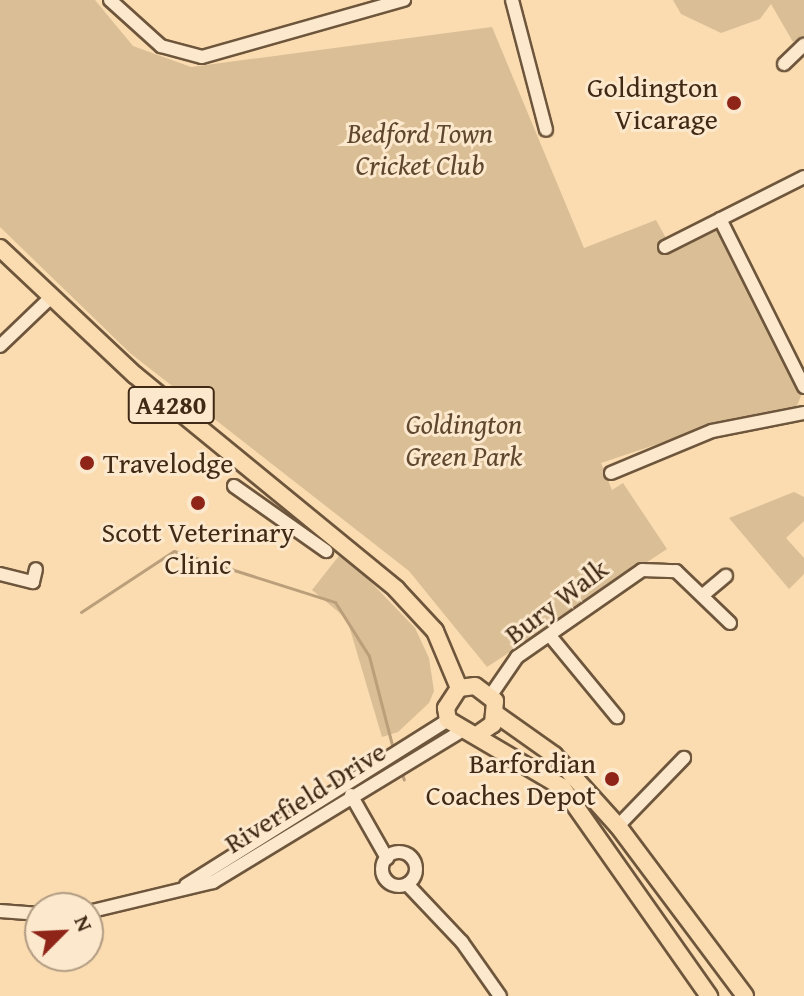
<!DOCTYPE html>
<html>
<head>
<meta charset="utf-8">
<style>
	body { margin:0 }
	#map { position:relative; width:804px; height:996px; overflow:hidden; background:#fadcb0; font-family:"Gentium Book Plus",serif }
	div>[style] { position:absolute }
	[style*='--x'] { left:calc(var(--x)*1px); top:calc(var(--y)*1px); width:calc(var(--w)*1px); rotate:calc(var(--a)*1deg) }
	.green>* { inset:0; background:#dabe96 }
	.stream>* { height:3px; margin:-1.5px; padding:0 1.5px; transform-origin:1.5px; border-radius:1.5px; background:#bb9f7b }
	.roads { filter:drop-shadow(2px 0 #6e563c) drop-shadow(-2px 0 #6e563c) drop-shadow(0 2px #6e563c) drop-shadow(0 -2px #6e563c) }
	.minor>* { height:12px; margin:-6px; padding:0 6px; transform-origin:6px; border-radius:6px; background:#fce8cc }
	.minor>.ring { margin:-6px; padding:0; box-sizing:content-box; background:none; border:12px solid #fce8cc; border-radius:50% }
	.major>* { height:16px; margin:-8px; padding:0 8px; transform-origin:8px; border-radius:8px; background:#fadcb0 }
	.dots>* { width:22px; height:22px; translate:-50% -50%; box-sizing:border-box; border:4px solid #fce8cc; border-radius:50% }
	span { translate:-50% -50%; white-space:nowrap; text-align:center; line-height:1.15; -webkit-text-stroke:6px #fce8cc; paint-order:stroke }
	.shield-label span { padding:2px 6px; background:#fce8cc; border:2px solid; border-radius:6px; -webkit-text-stroke-width:0 }
	.shield-label { font-size:26px; color:#402915; font-weight:700 }
	.poi-label { font-size:28px; color:#402915 }
	.right { translate:-100% -50%; text-align:right }
	.left { translate:0 -50%; text-align:left }
	.park-label { font-size:28px; color:#5f472f; font-style:italic }
	.street-label { font-size:28px; color:#402915 }
	.north { position:absolute; left:24px; top:892px; width:80px; height:80px; box-sizing:border-box; background:#fce8cc; border:2px solid #b19c83; border-radius:50%; rotate:66deg; font-size:22px; font-weight:700; line-height:32px; text-align:center; color:#402915 }
	.north::after { content:''; display:block; margin:auto; width:28px; height:36px; background:#8f2418; clip-path:polygon(50% 0,100% 100%,50% 72%,0 100%) }
</style>
</head>
<body>
<div id="map">
	<div class="green">
		<i style="clip-path:polygon(0 0,95px 0,133px 46px,191px 67px,492px 27px,584px 248px,656px 220px,666px 238px,722px 211px,722px 241px,801px 396px,795px 410px,750px 422px,738px 417px,601px 463px,612px 490px,623px 483px,667px 549px,487px 667px,409px 571px,130px 353px,0 227px)"></i>
		<i style="clip-path:polygon(673px 0,804px 0,804px 36px,793px 42px,771px 4px,760px 19px,721px 33px,681px 14px)"></i>
		<i style="clip-path:polygon(794px 492px,804px 497px,804px 521px,786px 538px,804px 558px,804px 574px,789px 589px,729px 518px)"></i>
		<i style="clip-path:polygon(342px 552px,415px 628px,429px 658px,434px 691px,429px 703px,398px 732px,382px 737px,347px 619px,312px 590px)"></i>
	</div>
	<div class="stream">
		<i style="--x:81;--y:612;--w:111;--a:-33.3"></i>
		<i style="--x:174;--y:551;--w:169;--a:17.6"></i>
		<i style="--x:335;--y:602;--w:64;--a:57.8"></i>
		<i style="--x:369;--y:656;--w:96;--a:75.5"></i>
		<i style="--x:401;--y:771;--w:9;--a:72"></i>
	</div>
	<div class="roads">
		<div class="minor">
			<i style="--x:110;--y:0;--w:69;--a:42"></i>
			<i style="--x:161;--y:46;--w:42;--a:15"></i>
			<i style="--x:202;--y:57;--w:210;--a:-15.8"></i>
			<i style="--x:512;--y:0;--w:134;--a:75.3"></i>
			<i style="--x:784;--y:64;--w:28;--a:-44"></i>
			<i style="--x:720;--y:219;--w:188;--a:63.4"></i>
			<i style="--x:665;--y:247;--w:156;--a:-26.7"></i>
			<i style="--x:0;--y:346;--w:66;--a:-43.8"></i>
			<i style="--x:611;--y:473;--w:109;--a:-22.6"></i>
			<i style="--x:712;--y:431;--w:94;--a:-11.1"></i>
			<i style="--x:234;--y:486;--w:113;--a:35.2"></i>
			<i style="--x:0;--y:574;--w:34;--a:14"></i>
			<i style="--x:33;--y:582;--w:13;--a:-77"></i>
			<i style="--x:703;--y:595;--w:30;--a:-40"></i>
			<i style="--x:551;--y:637;--w:104;--a:50.5"></i>
			<i style="--x:491;--y:695;--w:46;--a:-55.6"></i>
			<i style="--x:517;--y:657;--w:152;--a:-34.8"></i>
			<i style="--x:642;--y:570;--w:34;--a:2"></i>
			<i style="--x:676;--y:571;--w:75;--a:43.9"></i>
			<i style="--x:351;--y:795;--w:73;--a:60.3"></i>
			<i style="--x:618;--y:826;--w:95;--a:-45.9"></i>
			<i class="ring" style="left:382px;top:852px;width:22px;height:22px"></i>
			<i style="--x:407;--y:884;--w:80;--a:46.5"></i>
			<i style="--x:462;--y:942;--w:66;--a:54.9"></i>
			<i style="--x:186;--y:885;--w:310;--a:-32.2"></i>
			<i style="--x:0;--y:911;--w:40;--a:4.3"></i>
			<i style="--x:88;--y:912;--w:129;--a:-13.5"></i>
			<i style="--x:213;--y:882;--w:287;--a:-31.3"></i>
		</div>
		<div class="major">
			<i style="--x:0;--y:248;--w:185;--a:43.3"></i>
			<i style="--x:135;--y:375;--w:338;--a:39.3"></i>
			<i style="--x:396;--y:589;--w:57;--a:47.1"></i>
			<i style="--x:435;--y:631;--w:62;--a:67.2"></i>
			<i style="--x:496;--y:714;--w:71;--a:35.3"></i>
			<i style="--x:554;--y:755;--w:96;--a:48"></i>
			<i style="--x:618;--y:826;--w:212;--a:53.2"></i>
			<i style="--x:477;--y:735;--w:19;--a:-35"></i>
			<i style="--x:493;--y:724;--w:23;--a:-85"></i>
			<i style="--x:495;--y:701;--w:25;--a:-143"></i>
			<i style="--x:475;--y:686;--w:16;--a:173"></i>
			<i style="--x:459;--y:688;--w:24;--a:123"></i>
			<i style="--x:446;--y:708;--w:12;--a:81"></i>
			<i style="--x:448;--y:720;--w:132;--a:30.4"></i>
			<i style="--x:562;--y:787;--w:256;--a:54.9"></i>
		</div>
	</div>
	<div class="dots">
		<i style="left:734px;top:103px;background:#8f2418"></i>
		<i style="left:87px;top:463px;background:#8f2418"></i>
		<i style="left:198px;top:503px;background:#8f2418"></i>
		<i style="left:612px;top:779px;background:#8f2418"></i>
	</div>
	<div class="shield-label">
		<span style="left:171px;top:405px">A4280</span>
	</div>
	<div class="poi-label">
		<span class="right" style="left:718px;top:103px">Goldington<br>Vicarage</span>
		<span class="left" style="left:103px;top:463px">Travelodge</span>
		<span style="left:198px;top:548px">Scott Veterinary<br>Clinic</span>
		<span class="right" style="left:596px;top:779px">Barfordian<br>Coaches Depot</span>
	</div>
	<div class="park-label">
		<span style="left:420px;top:149px">Bedford Town<br>Cricket Club</span>
		<span style="left:464px;top:440px">Goldington<br>Green Park</span>
	</div>
	<div class="street-label">
		<span style="left:556px;top:601px;rotate:-37deg">Bury Walk</span>
		<span style="left:305px;top:797px;rotate:-32deg">Riverfield Drive</span>
	</div>
	<div class="north">N</div>
</div>
</body>
</html>
